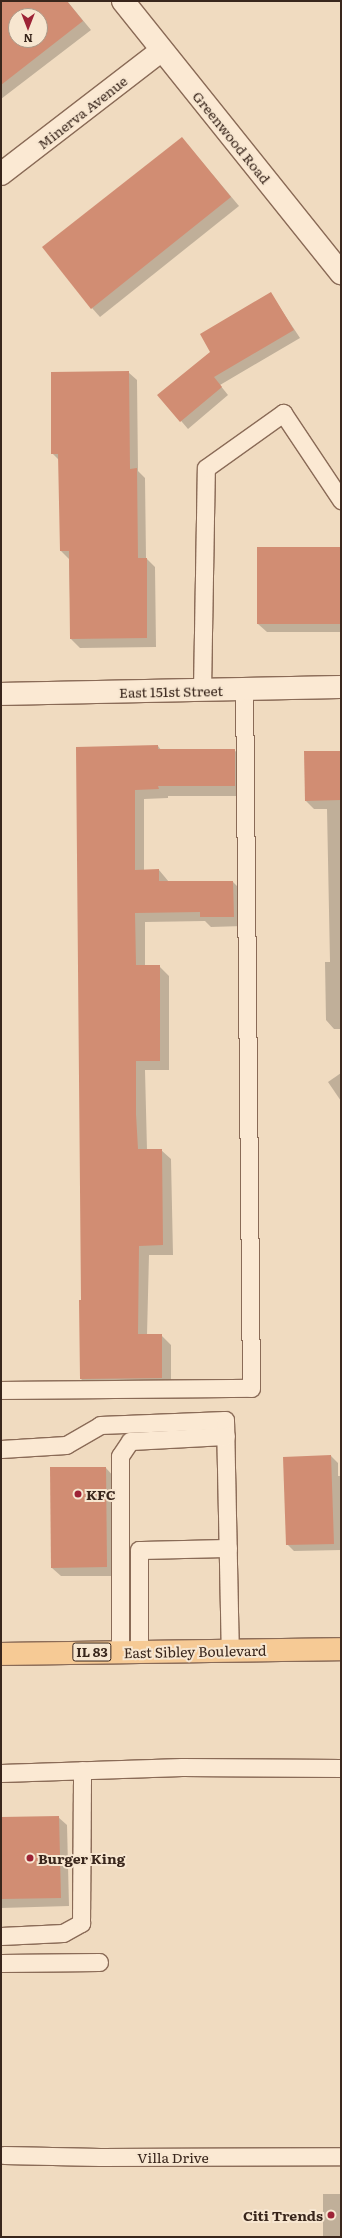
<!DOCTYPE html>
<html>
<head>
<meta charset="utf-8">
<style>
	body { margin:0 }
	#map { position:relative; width:342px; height:2238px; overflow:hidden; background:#f0dbc0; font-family:Literata,serif }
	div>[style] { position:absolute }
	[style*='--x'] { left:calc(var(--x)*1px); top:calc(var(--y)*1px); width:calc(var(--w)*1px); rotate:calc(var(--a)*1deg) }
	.shadow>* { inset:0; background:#0003 }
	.building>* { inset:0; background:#d18d73 }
	.roads { filter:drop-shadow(1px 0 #8a6b57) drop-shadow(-1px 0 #8a6b57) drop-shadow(0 1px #8a6b57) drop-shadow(0 -1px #8a6b57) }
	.service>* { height:17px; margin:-8.5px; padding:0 8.5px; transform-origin:8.5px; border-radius:8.5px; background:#fbe9d3 }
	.minor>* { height:22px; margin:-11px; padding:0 11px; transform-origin:11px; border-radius:11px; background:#fbe9d3 }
	.tertiary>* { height:22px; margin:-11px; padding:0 11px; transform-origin:11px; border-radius:11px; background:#fbe9d3 }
	.primary>* { height:22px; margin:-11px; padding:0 11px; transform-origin:11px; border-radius:11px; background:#f6ca95 }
	.dots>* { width:11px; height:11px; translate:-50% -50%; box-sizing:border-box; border:2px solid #f7e6d0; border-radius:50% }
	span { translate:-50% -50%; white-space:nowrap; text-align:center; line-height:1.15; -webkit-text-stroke:4px #f7e6d0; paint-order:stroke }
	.shield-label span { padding:1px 3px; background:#f7e6d0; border:1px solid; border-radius:3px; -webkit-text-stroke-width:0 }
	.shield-label { font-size:13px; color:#39261c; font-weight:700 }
	.street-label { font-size:14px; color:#39261c }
	.poi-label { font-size:14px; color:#39261c; font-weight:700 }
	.left { translate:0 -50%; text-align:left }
	.right { translate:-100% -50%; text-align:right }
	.frame { position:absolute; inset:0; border:2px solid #39261c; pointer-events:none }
	.north { position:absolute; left:8px; top:8px; width:40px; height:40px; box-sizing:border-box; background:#f7e6d0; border:1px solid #ab9988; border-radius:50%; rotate:180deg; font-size:11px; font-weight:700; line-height:16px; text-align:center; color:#39261c }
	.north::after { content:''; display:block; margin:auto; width:14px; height:18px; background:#9d2336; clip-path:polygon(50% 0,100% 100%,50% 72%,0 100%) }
</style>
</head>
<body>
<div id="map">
	<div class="shadow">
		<i style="clip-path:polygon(evenodd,1px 1px,67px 1px,91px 30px,1px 99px,1px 1px,16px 16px,40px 16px,40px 40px,16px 40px,16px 16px)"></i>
		<i style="clip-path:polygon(182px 138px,239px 206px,100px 317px,92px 308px)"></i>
		<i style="clip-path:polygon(271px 294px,300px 338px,220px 385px,228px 395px,188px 429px,159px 395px,211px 352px)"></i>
		<i style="clip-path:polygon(128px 372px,137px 380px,138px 471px,145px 478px,146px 558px,155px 567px,156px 647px,80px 648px,71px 639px,69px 559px,61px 551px,59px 460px,52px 453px)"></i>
		<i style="clip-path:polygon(258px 548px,341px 548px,341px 632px,267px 632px,258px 624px)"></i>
		<i style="clip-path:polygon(158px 746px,161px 750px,234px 750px,244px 759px,244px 796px,168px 796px,168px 798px,144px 799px,144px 870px,159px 870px,169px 882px,233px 882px,243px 892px,243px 926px,211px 927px,205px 921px,145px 922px,145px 966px,159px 966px,169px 976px,169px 1070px,145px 1070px,147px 1150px,161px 1150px,171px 1159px,173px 1255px,149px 1255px,147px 1335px,161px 1335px,171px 1345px,171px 1387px,90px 1388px,81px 1379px,82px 1301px,77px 748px)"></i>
		<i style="clip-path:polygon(341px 752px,341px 1029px,334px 1029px,326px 1020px,325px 962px,330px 962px,327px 809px,314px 809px,306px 801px)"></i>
		<i style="clip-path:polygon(341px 1073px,341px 1101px,328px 1082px)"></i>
		<i style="clip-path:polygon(331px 1456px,338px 1463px,338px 1476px,341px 1476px,341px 1550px,294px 1551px,287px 1544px)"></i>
		<i style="clip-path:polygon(106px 1468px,114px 1477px,115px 1576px,61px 1576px,52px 1568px)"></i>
		<i style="clip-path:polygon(58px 1817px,67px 1825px,69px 1906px,1px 1908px,1px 1818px)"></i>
		<i style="clip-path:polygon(323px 2194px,341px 2194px,341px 2237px,323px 2237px)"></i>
	</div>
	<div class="building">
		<i style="clip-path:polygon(evenodd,1px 1px,67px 1px,83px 21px,1px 85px,1px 1px,16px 16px,40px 16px,40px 40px,16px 40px,16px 16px)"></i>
		<i style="clip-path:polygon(182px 137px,231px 197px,91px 309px,42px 247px)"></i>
		<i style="clip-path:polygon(271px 292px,294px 330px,214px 377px,222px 387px,180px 422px,157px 395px,210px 352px,200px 334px)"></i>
		<i style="clip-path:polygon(129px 371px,130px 469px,137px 468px,138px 558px,147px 558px,147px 638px,70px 639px,69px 551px,60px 551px,58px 454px,51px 454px,51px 372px)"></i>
		<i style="clip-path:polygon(257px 547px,340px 547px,340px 624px,257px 624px)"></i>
		<i style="clip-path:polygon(158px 745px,158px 749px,235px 749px,235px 786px,158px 786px,159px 789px,135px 790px,135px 870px,159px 869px,159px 881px,233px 881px,234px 917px,200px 917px,200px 912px,135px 913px,136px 965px,160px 965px,160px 1061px,136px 1061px,136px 1114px,138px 1149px,162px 1149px,163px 1245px,139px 1246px,138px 1334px,162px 1334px,162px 1378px,80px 1379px,79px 1300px,81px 1300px,76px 747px)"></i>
		<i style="clip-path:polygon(304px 751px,341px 751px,341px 800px,305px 801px)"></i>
		<i style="clip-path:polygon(331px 1455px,334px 1544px,286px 1545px,283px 1457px)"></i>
		<i style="clip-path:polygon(50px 1467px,106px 1467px,107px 1567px,51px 1568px)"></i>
		<i style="clip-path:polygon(59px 1816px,61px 1898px,1px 1899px,1px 1817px)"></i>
	</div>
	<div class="roads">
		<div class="service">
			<i style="--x:202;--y:690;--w:222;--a:-89"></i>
			<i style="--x:206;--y:468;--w:95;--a:-35.5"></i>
			<i style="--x:283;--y:413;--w:105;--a:56.3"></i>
			<i style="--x:1;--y:1390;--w:250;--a:-0.5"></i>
			<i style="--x:251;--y:1388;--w:699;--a:-90.57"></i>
			<i style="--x:1;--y:1449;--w:65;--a:-3.5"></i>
			<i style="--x:66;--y:1445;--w:39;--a:-30"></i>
			<i style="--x:100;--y:1425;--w:125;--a:-2.3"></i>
			<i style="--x:225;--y:1420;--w:230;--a:88.8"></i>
			<i style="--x:120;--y:1652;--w:196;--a:-90"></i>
			<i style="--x:120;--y:1456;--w:18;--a:-56"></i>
			<i style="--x:130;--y:1441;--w:96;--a:-3"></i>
			<i style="--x:139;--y:1652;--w:102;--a:-90"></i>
			<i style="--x:139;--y:1550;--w:89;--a:-1.3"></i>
			<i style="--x:1;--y:1773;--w:181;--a:-1.9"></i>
			<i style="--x:182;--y:1767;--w:159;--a:0.4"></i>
			<i style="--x:1;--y:1936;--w:62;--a:-2.8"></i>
			<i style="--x:63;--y:1933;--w:21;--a:-29"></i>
			<i style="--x:81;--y:1923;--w:153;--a:-89.6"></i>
			<i style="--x:1;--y:1963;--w:98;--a:-0.6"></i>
			<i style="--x:4;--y:2155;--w:96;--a:1.2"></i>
			<i style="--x:100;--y:2157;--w:241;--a:-0.2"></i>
		</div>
		<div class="minor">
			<i style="--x:1;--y:174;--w:203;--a:-37.6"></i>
			<i style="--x:1;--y:694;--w:340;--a:-1.2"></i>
		</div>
		<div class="tertiary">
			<i style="--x:123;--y:1;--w:349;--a:51.3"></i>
		</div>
		<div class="primary">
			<i style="--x:1;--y:1654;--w:340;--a:-0.8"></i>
		</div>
	</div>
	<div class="dots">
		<i style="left:78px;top:1494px;background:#9d2336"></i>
		<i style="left:30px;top:1858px;background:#9d2336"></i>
		<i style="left:331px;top:2215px;background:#9d2336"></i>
	</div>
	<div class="shield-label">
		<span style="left:92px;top:1652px">IL 83</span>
	</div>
	<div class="street-label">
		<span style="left:82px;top:112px;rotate:-38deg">Minerva Avenue</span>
		<span style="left:232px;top:137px;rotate:51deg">Greenwood Road</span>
		<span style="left:171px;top:691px;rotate:-1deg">East 151st Street</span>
		<span style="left:195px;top:1651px;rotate:-1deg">East Sibley Boulevard</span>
		<span style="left:173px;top:2157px">Villa Drive</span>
	</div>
	<div class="poi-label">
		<span class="left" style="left:86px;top:1494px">KFC</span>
		<span class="left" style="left:38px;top:1858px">Burger King</span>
		<span class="right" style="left:323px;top:2215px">Citi Trends</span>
	</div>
	<div class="frame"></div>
	<div class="north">N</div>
</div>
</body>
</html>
